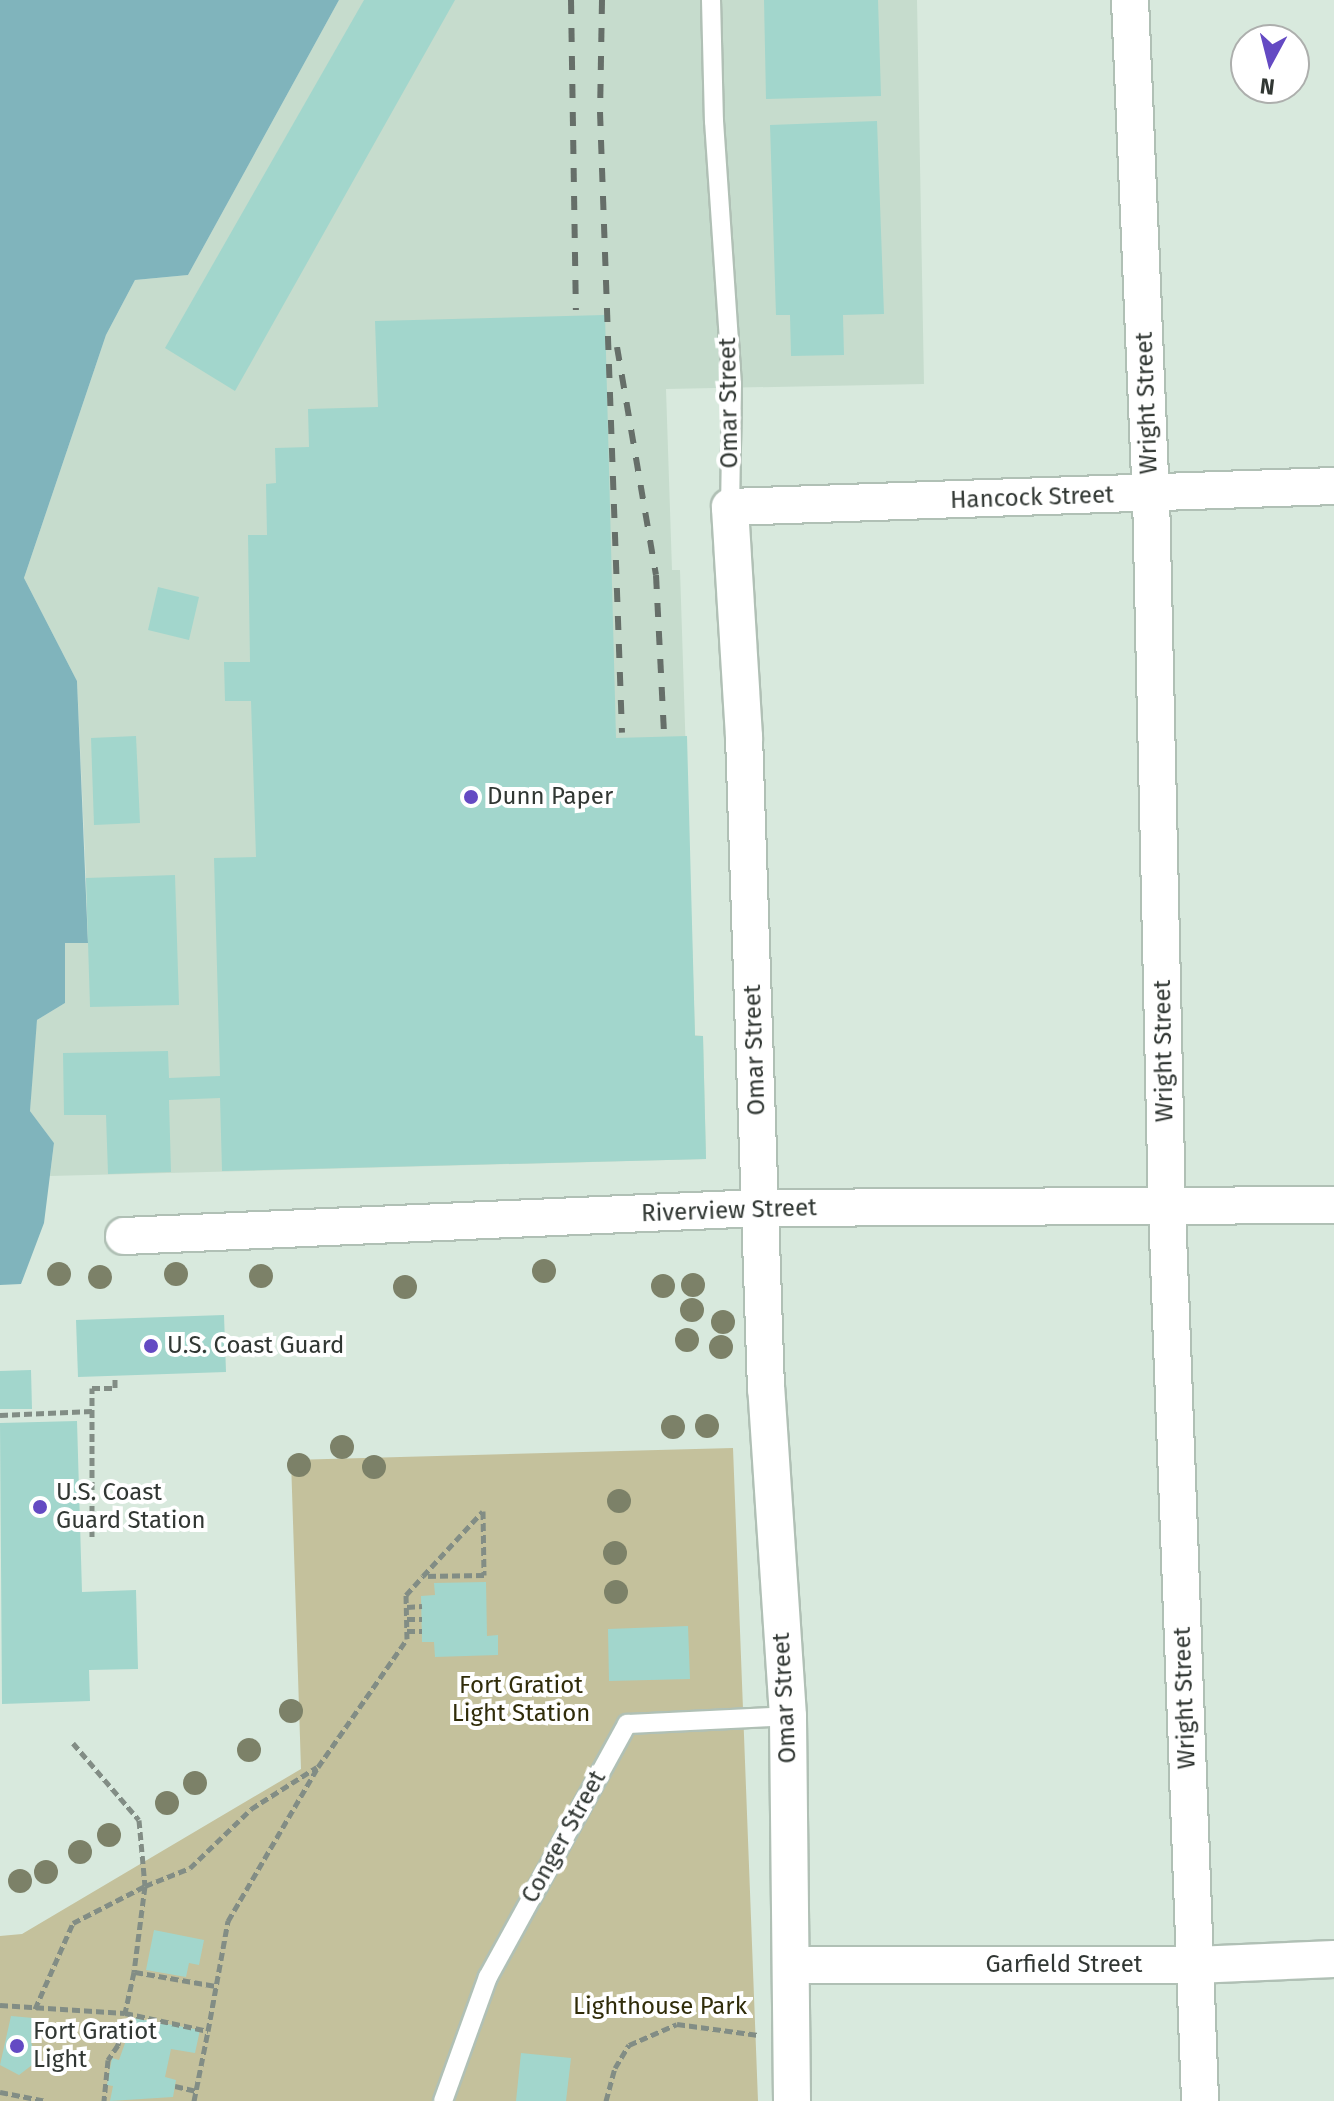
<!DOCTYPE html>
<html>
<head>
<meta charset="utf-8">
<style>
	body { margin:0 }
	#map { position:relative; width:1334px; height:2101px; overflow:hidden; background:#d8e9dd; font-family:"Fira Sans",sans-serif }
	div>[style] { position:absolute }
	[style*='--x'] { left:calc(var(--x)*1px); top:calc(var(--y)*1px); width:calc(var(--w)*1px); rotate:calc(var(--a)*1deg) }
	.built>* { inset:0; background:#c6dccd }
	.green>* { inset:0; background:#c4c19c }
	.water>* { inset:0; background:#80b4bc }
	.building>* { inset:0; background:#a2d6cc }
	.path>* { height:5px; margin-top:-2.5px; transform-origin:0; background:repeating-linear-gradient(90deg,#828d85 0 8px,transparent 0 12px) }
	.roads { filter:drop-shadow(2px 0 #b0c0b5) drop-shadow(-2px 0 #b0c0b5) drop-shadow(0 2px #b0c0b5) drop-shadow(0 -2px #b0c0b5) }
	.service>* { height:18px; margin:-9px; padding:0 9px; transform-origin:9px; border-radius:9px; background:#fff }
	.minor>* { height:36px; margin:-18px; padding:0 18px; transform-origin:18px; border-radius:18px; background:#fff }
	.rail>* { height:6px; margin-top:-3px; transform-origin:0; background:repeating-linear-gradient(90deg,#666f69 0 14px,transparent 0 28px) }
	.trees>* { width:24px; height:24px; margin:-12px; border-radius:50%; background:#7c8168 }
	.dots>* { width:22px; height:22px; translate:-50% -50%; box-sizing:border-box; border:4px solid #fff; border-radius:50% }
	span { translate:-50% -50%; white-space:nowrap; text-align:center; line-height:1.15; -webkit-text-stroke:8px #fff; paint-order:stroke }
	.street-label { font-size:24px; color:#313733 }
	.poi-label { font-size:24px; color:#313733 }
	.left { translate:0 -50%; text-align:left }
	.park-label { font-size:24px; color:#302c09 }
	.north { position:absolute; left:1230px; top:24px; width:80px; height:80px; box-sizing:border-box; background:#fff; border:2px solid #adafad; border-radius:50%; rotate:187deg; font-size:22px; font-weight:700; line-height:32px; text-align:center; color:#313733 }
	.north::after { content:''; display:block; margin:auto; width:28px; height:36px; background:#644ac3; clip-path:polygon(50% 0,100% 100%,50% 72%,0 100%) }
</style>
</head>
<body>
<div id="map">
	<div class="built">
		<i style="clip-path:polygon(339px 0,917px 0,924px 384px,666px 389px,672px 570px,680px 570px,695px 1035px,703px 1036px,706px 1159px,50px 1176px,54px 1143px,30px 1111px,33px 1052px,37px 1020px,65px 1003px,65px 943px,88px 942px,86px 878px,77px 681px,24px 578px,106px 335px,135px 280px,188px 275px)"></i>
	</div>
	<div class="green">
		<i style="clip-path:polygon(733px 1448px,758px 2101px,0 2101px,0 1936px,22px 1934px,301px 1769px,291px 1460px)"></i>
	</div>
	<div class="water">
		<i style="clip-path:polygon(0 0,339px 0,188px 275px,135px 280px,106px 335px,24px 578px,77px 681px,88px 943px,65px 943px,65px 1003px,37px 1020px,30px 1111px,54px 1143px,44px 1223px,21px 1284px,0 1285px)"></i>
	</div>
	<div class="building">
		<i style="clip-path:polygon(364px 0,455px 0,235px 391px,165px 348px)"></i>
		<i style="clip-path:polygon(764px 0,878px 0,881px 96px,766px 99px)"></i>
		<i style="clip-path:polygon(877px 121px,884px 314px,843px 315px,844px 355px,791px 356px,790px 315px,776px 315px,770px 125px)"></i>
		<i style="clip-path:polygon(605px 315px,616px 738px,687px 736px,695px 1036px,703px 1036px,706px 1159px,222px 1171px,220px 1098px,169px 1100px,171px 1172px,108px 1174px,106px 1115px,64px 1115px,63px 1053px,168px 1051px,169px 1078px,220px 1076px,214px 858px,256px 857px,251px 701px,225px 701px,224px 662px,250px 662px,248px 535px,267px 535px,266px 484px,276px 483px,275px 448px,309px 447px,308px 409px,378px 407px,375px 321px)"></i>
		<i style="clip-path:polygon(158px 587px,199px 597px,189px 640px,148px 630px)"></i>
		<i style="clip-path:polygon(136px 736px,140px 823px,94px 825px,91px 738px)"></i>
		<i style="clip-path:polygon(175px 875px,179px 1005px,90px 1007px,86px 878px)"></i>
		<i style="clip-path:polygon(224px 1315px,226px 1372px,78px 1377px,76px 1320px)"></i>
		<i style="clip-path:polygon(31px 1370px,32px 1409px,0 1409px,0 1371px)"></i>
		<i style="clip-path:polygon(77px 1421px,82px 1592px,136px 1590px,138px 1669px,89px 1670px,90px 1701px,2px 1704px,0 1423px)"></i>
		<i style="clip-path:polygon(486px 1582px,487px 1636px,498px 1635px,498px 1655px,435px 1657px,434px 1642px,422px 1642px,421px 1596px,435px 1595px,434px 1583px)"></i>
		<i style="clip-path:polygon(688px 1626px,690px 1679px,609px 1681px,608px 1629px)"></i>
		<i style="clip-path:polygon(154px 1930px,204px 1940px,199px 1965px,189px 1963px,186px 1977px,146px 1970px)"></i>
		<i style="clip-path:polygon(11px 2016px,33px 2018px,31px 2041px,36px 2062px,19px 2075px,0 2065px)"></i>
		<i style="clip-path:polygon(134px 2018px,200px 2030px,195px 2053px,171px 2049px,165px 2077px,176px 2080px,173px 2097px,110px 2101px,113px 2086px,107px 2085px,112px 2058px,119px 2060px)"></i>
		<i style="clip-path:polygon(521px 2053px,571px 2058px,566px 2101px,516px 2101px)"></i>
	</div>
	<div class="path">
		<i style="--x:0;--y:1415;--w:92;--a:-2.5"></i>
		<i style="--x:92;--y:1537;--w:149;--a:-90"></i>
		<i style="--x:92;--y:1388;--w:23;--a:0"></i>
		<i style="--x:115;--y:1388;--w:12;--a:-90"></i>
		<i style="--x:407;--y:1607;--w:15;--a:-4"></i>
		<i style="--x:407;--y:1619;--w:15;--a:0"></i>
		<i style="--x:407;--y:1631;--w:15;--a:0"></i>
		<i style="--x:73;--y:1743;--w:101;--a:49.4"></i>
		<i style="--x:139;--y:1820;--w:66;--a:84.8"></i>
		<i style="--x:145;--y:1886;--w:48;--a:-21.8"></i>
		<i style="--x:190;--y:1868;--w:85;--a:-44"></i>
		<i style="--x:251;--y:1809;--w:78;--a:-32.5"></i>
		<i style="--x:135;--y:1972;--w:82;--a:9.8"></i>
		<i style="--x:0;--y:2005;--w:125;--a:3.7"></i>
		<i style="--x:125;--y:2013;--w:85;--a:12.2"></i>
		<i style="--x:208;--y:2031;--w:112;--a:-79.7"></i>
		<i style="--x:228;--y:1921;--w:178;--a:-59.7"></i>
		<i style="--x:318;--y:1767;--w:156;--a:-55.2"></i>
		<i style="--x:407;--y:1639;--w:44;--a:-91.3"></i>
		<i style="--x:406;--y:1595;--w:25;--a:-48"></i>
		<i style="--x:423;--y:1576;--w:88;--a:-47.3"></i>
		<i style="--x:483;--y:1511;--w:64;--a:89.1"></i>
		<i style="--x:484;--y:1575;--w:61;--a:179.1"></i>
		<i style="--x:35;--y:2009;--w:94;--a:-66.2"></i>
		<i style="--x:73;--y:1923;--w:81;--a:-27.2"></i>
		<i style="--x:145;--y:1886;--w:87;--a:97.3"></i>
		<i style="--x:134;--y:1972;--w:75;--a:102.4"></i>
		<i style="--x:118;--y:2045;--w:18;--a:124"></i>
		<i style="--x:108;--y:2060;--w:41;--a:95.6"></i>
		<i style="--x:175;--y:2086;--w:22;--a:13"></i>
		<i style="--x:0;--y:2092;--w:47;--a:11.1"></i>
		<i style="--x:194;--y:2101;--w:71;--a:-78.7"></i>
		<i style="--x:606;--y:2101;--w:34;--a:-75"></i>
		<i style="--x:615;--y:2068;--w:27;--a:-59"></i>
		<i style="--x:629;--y:2045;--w:52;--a:-23.6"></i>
		<i style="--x:677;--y:2024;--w:82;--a:7.7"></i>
	</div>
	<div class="roads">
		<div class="service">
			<i style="--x:711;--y:0;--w:121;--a:88.6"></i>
			<i style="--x:714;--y:121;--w:264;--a:86.1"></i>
			<i style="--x:732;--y:384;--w:123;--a:90.9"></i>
			<i style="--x:443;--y:2101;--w:132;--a:-70.1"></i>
			<i style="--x:488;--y:1977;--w:289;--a:-61.2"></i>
			<i style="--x:627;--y:1724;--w:161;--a:-2.8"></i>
		</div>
		<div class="minor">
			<i style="--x:1130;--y:0;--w:494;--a:87.6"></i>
			<i style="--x:1151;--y:494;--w:714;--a:88.72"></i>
			<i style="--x:1167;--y:1208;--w:894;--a:87.88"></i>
			<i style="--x:124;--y:1236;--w:637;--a:-2.52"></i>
			<i style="--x:760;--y:1208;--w:574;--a:-0.3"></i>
			<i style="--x:794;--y:1965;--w:401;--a:0"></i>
			<i style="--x:1195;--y:1965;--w:139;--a:-2.5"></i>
			<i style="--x:792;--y:2101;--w:385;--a:-90.6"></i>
			<i style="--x:788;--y:1716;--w:328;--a:-93.8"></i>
			<i style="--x:766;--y:1389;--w:652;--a:-91.93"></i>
			<i style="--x:744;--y:737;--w:230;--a:-93.5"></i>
			<i style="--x:730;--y:507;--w:604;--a:-1.99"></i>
		</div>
	</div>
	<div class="rail">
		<i style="--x:571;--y:0;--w:310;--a:89.1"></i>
		<i style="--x:602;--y:0;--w:112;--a:91"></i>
		<i style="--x:600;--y:112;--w:621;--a:87.97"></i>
		<i style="--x:617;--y:347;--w:231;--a:80.3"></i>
		<i style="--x:656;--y:575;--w:156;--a:87.1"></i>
	</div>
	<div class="trees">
		<i style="left:544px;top:1271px"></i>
		<i style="left:59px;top:1274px"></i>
		<i style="left:176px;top:1274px"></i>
		<i style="left:261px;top:1276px"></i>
		<i style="left:100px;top:1277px"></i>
		<i style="left:693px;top:1285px"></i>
		<i style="left:663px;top:1286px"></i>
		<i style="left:405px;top:1287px"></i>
		<i style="left:692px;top:1310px"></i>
		<i style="left:723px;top:1322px"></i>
		<i style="left:687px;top:1340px"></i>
		<i style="left:721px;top:1347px"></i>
		<i style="left:707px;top:1426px"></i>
		<i style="left:673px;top:1427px"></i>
		<i style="left:342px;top:1447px"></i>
		<i style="left:299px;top:1465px"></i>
		<i style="left:374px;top:1467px"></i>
		<i style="left:619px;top:1501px"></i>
		<i style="left:615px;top:1553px"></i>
		<i style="left:616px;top:1592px"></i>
		<i style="left:291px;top:1711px"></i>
		<i style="left:249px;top:1750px"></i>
		<i style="left:195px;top:1783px"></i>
		<i style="left:167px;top:1803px"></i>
		<i style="left:109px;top:1835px"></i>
		<i style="left:80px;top:1852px"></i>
		<i style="left:46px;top:1872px"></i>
		<i style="left:20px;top:1881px"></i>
	</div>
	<div class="dots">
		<i style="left:471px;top:797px;background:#644ac3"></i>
		<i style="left:151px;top:1346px;background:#644ac3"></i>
		<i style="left:40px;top:1507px;background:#644ac3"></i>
		<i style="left:17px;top:2046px;background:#644ac3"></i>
	</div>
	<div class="street-label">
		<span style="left:729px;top:403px;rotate:-91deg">Omar Street</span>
		<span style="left:1147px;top:403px;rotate:-92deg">Wright Street</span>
		<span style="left:1032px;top:498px;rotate:-2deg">Hancock Street</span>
		<span style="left:755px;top:1050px;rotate:-92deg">Omar Street</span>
		<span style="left:1164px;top:1051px;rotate:-91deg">Wright Street</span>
		<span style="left:729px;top:1211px;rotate:-2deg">Riverview Street</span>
		<span style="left:785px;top:1698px;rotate:-93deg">Omar Street</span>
		<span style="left:1185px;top:1698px;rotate:-92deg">Wright Street</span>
		<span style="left:564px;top:1837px;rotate:-61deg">Conger Street</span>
		<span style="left:1064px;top:1965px">Garfield Street</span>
	</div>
	<div class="poi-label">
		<span class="left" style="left:487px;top:797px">Dunn Paper</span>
		<span class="left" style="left:167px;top:1346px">U.S. Coast Guard</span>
		<span class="left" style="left:56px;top:1507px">U.S. Coast<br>Guard Station</span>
		<span class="left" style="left:33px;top:2046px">Fort Gratiot<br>Light</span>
	</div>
	<div class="park-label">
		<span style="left:521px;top:1700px">Fort Gratiot<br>Light Station</span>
		<span style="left:660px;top:2007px">Lighthouse Park</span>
	</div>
	<div class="north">N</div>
</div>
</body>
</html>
